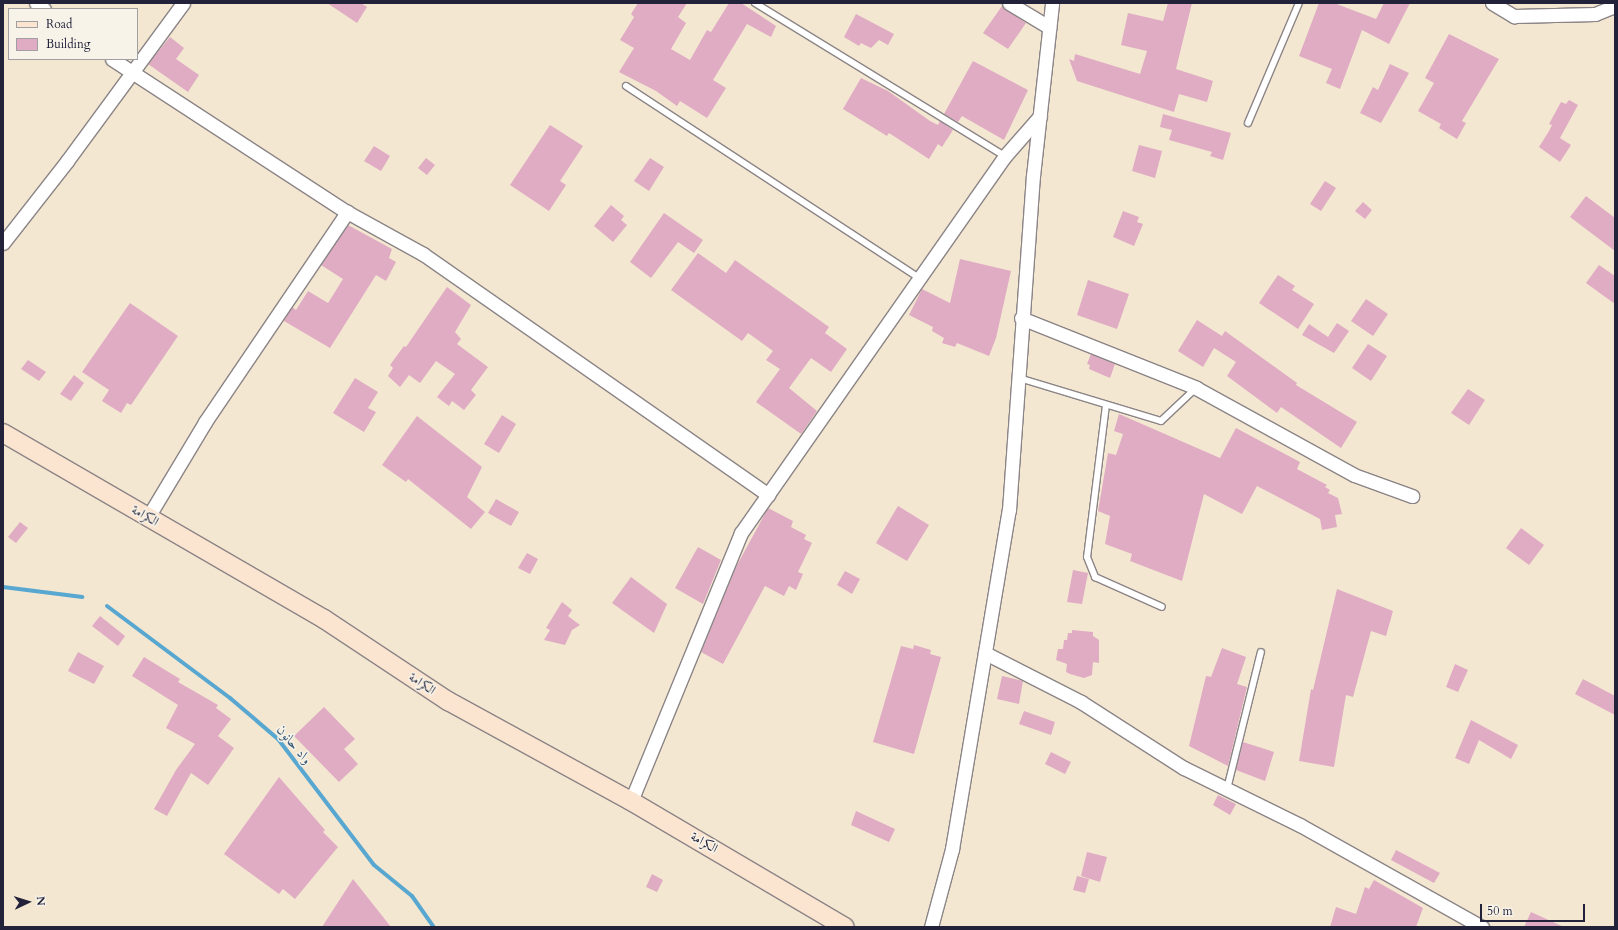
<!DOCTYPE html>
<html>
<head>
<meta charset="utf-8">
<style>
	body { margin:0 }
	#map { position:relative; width:1618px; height:930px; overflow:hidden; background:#f4e7d1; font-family:Cardo,Amiri,serif }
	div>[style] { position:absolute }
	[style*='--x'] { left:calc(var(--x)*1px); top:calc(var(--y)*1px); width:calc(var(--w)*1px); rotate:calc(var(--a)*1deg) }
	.stream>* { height:4px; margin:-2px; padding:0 2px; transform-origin:2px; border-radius:2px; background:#57a7d1 }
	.building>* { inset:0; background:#dfacc4 }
	.roads { filter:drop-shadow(1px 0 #8b8486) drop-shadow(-1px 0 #8b8486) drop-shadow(0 1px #8b8486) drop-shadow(0 -1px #8b8486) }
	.lane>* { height:6px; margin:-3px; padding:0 3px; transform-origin:3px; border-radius:3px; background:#fff }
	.street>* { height:13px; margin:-6.5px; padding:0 6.5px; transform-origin:6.5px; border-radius:6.5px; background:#fff }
	.secondary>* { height:18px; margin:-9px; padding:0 9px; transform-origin:9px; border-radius:9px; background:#fce5d0 }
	span { translate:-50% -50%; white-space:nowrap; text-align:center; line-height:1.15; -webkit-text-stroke:3px #f7f3e8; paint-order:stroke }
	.street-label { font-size:13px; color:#22223b }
	.water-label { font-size:14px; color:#375777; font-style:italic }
	.frame { position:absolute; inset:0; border:4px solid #22223b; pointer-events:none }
	.legend { position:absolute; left:8px; top:8px; width:130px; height:52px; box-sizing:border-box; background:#f7f3e8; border:1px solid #a29fa3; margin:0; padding:5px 7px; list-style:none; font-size:12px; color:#22223b }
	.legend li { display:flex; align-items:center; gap:8px; height:20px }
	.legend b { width:20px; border:1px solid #a29fa3 }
	.north { position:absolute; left:8px; top:882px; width:40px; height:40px; -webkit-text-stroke:3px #f7f3e8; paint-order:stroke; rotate:86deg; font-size:11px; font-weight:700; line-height:16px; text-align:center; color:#22223b }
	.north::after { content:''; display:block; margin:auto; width:14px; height:18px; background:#22223b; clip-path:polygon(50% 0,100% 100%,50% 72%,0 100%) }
	.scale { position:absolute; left:1480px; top:904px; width:105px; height:18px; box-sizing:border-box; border:2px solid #22223b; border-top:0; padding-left:5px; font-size:12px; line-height:14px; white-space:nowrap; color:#22223b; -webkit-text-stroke:3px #f7f3e8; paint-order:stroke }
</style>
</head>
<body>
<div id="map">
	<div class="stream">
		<i style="--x:3;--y:587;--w:80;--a:7.2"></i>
		<i style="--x:107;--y:606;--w:154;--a:36.8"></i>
		<i style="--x:230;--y:698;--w:63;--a:40.5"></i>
		<i style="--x:278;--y:739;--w:158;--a:52.7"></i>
		<i style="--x:374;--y:865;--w:49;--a:39.2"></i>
		<i style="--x:412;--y:896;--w:38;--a:55"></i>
	</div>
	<div class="building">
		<i style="clip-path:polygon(327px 3px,361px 3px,367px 7px,357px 23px)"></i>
		<i style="clip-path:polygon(638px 3px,687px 3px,678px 17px,686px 23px,671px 49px,690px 60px,707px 30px,711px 32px,729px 3px,741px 3px,776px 26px,771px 37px,747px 24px,713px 80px,726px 88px,707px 118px,680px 101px,677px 106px,656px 91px,619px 72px,634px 48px,620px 40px,634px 17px,631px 14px)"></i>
		<i style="clip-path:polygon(1168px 3px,1192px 3px,1176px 69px,1213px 81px,1207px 102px,1179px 94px,1174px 112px,1077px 81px,1069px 59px,1074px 61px,1075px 54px,1140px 74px,1147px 51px,1121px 45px,1128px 13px,1163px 21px)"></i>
		<i style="clip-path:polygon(1319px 3px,1334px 3px,1376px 19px,1384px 3px,1410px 3px,1389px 44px,1362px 30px,1340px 89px,1326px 83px,1332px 69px,1299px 56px)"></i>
		<i style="clip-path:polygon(1002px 6px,1026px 23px,1008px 49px,983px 33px)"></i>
		<i style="clip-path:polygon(856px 14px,894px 34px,888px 45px,879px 40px,871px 48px,861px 43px,859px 46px,844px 37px)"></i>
		<i style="clip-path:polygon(1449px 34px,1499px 59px,1462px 121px,1466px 123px,1457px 139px,1439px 128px,1441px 124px,1418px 111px,1434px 83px,1425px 78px)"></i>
		<i style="clip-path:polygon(170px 37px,184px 48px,176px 59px,199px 75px,188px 92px,148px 64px)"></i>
		<i style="clip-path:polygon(973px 61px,1028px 90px,1004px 140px,962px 116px,958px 122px,944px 114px)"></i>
		<i style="clip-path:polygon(1390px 64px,1409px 73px,1381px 123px,1360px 113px,1373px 87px,1378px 90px)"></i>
		<i style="clip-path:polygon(861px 78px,888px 91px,930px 121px,938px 125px,940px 121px,953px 130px,942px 147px,938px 144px,929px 159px,889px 133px,887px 136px,843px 109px)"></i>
		<i style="clip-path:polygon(1569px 100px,1578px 105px,1560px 138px,1571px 145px,1560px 162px,1539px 147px,1549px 131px,1552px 125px,1549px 124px,1561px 102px,1566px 104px)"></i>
		<i style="clip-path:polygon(1163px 114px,1231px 133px,1223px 160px,1210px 156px,1212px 152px,1169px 140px,1172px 130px,1160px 127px)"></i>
		<i style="clip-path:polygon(550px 125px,583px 146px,560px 181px,566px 185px,549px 211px,510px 185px)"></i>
		<i style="clip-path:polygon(1139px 145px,1162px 151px,1155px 178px,1132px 171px)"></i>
		<i style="clip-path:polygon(374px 146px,390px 156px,381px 171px,364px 161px)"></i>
		<i style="clip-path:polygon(426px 158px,435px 165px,427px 175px,418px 168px)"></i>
		<i style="clip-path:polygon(650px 158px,664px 167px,649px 191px,634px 181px)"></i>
		<i style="clip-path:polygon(1325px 181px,1336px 188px,1321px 211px,1310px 204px)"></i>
		<i style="clip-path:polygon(1586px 196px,1615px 218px,1615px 251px,1570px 217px)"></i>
		<i style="clip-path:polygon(1363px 202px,1372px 210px,1365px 219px,1355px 211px)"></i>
		<i style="clip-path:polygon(611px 205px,624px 216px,621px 220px,627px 225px,613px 242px,594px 226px)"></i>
		<i style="clip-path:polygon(1123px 211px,1139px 217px,1137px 222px,1143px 224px,1134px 246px,1113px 237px)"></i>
		<i style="clip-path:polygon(664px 213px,703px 240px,694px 253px,678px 242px,651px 278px,630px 262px)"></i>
		<i style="clip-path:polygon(348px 225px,392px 249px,389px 258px,396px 262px,386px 281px,376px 275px,330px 348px,284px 321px,292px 307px,296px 310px,308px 291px,328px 303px,343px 279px,321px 265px)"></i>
		<i style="clip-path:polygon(698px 253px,726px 273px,735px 260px,829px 327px,825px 333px,847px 349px,831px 372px,811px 358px,789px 388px,817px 411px,801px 434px,756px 402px,780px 369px,766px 360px,773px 351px,748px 333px,742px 341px,671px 290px)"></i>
		<i style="clip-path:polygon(960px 259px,1011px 271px,996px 338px,989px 356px,957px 343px,955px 347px,942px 343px,944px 338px,932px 331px,933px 327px,909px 315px,922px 289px,950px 303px)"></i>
		<i style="clip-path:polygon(1599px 265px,1615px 276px,1615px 304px,1586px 283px)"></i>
		<i style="clip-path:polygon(1278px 275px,1295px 286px,1292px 290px,1314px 304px,1298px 329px,1259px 303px)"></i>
		<i style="clip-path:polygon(1088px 280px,1129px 294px,1117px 329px,1077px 315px)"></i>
		<i style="clip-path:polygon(447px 287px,471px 305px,455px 332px,461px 339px,457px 344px,488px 367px,471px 390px,476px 395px,464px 410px,452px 401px,449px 406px,437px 397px,455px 374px,436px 361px,420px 383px,409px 375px,400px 387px,388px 376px,393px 368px,390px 365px,404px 346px,406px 347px)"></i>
		<i style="clip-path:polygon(1366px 299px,1388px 314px,1373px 336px,1351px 321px)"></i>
		<i style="clip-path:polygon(130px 303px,178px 336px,131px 405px,127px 403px,121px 413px,102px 401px,109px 390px,82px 372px)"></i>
		<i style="clip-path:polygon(1197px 320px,1222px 336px,1225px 331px,1297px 383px,1296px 385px,1357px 422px,1341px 448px,1281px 407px,1277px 413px,1227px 376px,1236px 362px,1214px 348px,1203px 367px,1178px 351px)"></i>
		<i style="clip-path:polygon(1337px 323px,1349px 331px,1334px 353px,1302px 335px,1309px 324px,1328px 337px)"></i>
		<i style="clip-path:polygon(1368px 344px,1387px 356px,1371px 381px,1352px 368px)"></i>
		<i style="clip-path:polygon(1091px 354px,1115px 364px,1110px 378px,1089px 369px,1090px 365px,1087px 364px)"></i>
		<i style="clip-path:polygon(28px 360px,46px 372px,39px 381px,21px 369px)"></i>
		<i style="clip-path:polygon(74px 375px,84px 383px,71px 401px,60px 394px)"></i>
		<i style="clip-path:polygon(355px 378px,378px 392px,368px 408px,376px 412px,364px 432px,333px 413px)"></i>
		<i style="clip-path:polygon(1468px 389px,1485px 400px,1469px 425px,1451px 413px)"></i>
		<i style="clip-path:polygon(1119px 414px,1220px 458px,1236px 428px,1300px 462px,1297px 469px,1327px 485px,1325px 487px,1330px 490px,1328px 493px,1338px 498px,1342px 514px,1335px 515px,1337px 527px,1322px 530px,1320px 519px,1257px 486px,1242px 514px,1204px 494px,1182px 581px,1130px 561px,1132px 554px,1105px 544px,1110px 516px,1098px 511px,1108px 453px,1116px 455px,1123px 434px,1114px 431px)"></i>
		<i style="clip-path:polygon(502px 415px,516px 424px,499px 453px,484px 444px)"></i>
		<i style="clip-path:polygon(417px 416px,482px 467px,467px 497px,485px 512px,471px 529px,408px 479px,406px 482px,382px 465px)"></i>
		<i style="clip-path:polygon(496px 499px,519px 512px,511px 526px,488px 513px)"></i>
		<i style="clip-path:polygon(898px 506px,929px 525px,907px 561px,876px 543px)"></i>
		<i style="clip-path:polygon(768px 508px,793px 521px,791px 527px,806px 535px,804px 539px,812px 543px,798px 572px,803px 574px,796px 590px,789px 586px,784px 596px,765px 586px,723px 664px,701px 652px,736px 567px)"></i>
		<i style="clip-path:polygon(20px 522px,28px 528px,16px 543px,8px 537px)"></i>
		<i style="clip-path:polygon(1521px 528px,1544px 545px,1529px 565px,1506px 548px)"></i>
		<i style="clip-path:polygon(698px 547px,721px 560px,703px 604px,675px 588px)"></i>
		<i style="clip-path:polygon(527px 553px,538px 559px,530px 574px,518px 568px)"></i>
		<i style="clip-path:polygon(1073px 570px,1088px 573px,1082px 604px,1067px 602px)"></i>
		<i style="clip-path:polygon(845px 571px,860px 579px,852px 594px,837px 585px)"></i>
		<i style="clip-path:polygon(631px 577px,667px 604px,654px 633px,612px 603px)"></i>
		<i style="clip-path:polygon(1337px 589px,1393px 611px,1386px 636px,1371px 631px,1353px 697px,1346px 695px,1334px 767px,1299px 761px,1311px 689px,1313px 690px)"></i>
		<i style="clip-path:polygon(562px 602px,572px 610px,568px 616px,580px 625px,572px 630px,565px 645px,544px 640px,550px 630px,546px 628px)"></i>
		<i style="clip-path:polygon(100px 616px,125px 636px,118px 646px,92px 626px)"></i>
		<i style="clip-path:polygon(1072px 630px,1093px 632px,1093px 636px,1099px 640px,1099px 663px,1093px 662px,1092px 675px,1084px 678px,1070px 674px,1066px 672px,1067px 664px,1056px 660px,1058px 649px,1063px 649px,1064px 640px,1067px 640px,1068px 633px,1072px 633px)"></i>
		<i style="clip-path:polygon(914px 645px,931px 650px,930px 654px,941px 657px,914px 754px,873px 742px,901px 646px,913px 649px)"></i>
		<i style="clip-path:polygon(1222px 648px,1246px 657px,1237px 684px,1247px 687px,1228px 766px,1189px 746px,1206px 676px,1211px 677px)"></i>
		<i style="clip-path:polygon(78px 652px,104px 666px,94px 684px,68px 671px)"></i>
		<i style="clip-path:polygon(144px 657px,180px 679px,178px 682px,218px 705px,216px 708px,231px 719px,218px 736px,234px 748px,208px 785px,191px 773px,167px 816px,154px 809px,176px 770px,195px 744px,166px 728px,178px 705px,132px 676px)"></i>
		<i style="clip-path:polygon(1455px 664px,1468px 670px,1458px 692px,1446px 687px)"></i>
		<i style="clip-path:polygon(1002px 676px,1023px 681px,1019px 704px,997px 699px)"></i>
		<i style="clip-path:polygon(1583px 679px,1615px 696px,1615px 715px,1575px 694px)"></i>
		<i style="clip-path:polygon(324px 707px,355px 739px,344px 749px,358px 764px,339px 782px,294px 736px)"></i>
		<i style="clip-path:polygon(1024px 711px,1055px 722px,1051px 735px,1019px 724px)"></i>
		<i style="clip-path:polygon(1471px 720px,1518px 745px,1511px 759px,1479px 740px,1469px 764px,1455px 758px)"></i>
		<i style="clip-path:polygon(1243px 742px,1274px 752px,1265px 781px,1236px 770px)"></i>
		<i style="clip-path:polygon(1051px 752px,1071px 762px,1065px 774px,1045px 764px)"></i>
		<i style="clip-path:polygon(279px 777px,325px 830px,323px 832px,338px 847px,295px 899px,283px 889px,279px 894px,224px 854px)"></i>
		<i style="clip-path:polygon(1218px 795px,1236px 804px,1230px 815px,1213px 805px)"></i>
		<i style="clip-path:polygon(856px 811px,895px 829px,889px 842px,851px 825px)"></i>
		<i style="clip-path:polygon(1396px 850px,1440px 873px,1434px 883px,1391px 860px)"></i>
		<i style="clip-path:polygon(1087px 852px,1107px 857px,1100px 882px,1081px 876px)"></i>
		<i style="clip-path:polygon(652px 874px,663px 880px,657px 892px,646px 887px)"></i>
		<i style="clip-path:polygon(1077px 876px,1089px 879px,1085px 893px,1073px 890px)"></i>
		<i style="clip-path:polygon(353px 879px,391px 927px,322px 927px)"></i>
		<i style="clip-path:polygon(1374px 880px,1423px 908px,1416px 927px,1330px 927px,1336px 907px,1356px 914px,1365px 887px,1369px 889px)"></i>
		<i style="clip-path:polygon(1531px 912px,1564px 927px,1524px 927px)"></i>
	</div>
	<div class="roads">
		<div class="lane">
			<i style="--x:755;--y:3;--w:293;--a:31.5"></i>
			<i style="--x:626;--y:86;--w:350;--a:33.2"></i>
			<i style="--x:1248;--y:123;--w:130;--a:-67"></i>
			<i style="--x:1019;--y:378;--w:148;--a:16.8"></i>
			<i style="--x:1161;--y:421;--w:48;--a:-43.3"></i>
			<i style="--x:1106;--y:405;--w:153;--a:97.1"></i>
			<i style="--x:1087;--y:557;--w:22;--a:68"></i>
			<i style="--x:1095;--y:577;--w:73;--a:24.1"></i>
			<i style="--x:1227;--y:789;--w:141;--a:-76.1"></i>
		</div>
		<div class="street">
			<i style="--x:36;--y:3;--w:10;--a:37"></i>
			<i style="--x:1009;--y:3;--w:47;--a:31"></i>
			<i style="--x:1492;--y:3;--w:26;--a:31"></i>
			<i style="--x:1514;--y:16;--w:81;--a:-1.4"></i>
			<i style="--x:1595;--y:14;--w:22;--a:-22"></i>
			<i style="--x:112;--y:59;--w:280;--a:33.1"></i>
			<i style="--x:347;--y:212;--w:87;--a:28.9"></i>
			<i style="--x:423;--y:254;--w:421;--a:34.9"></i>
			<i style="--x:3;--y:243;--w:104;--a:-52"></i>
			<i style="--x:67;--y:161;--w:196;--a:-53.7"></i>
			<i style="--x:1021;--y:318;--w:189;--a:21.7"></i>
			<i style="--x:1196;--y:388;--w:180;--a:28.8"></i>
			<i style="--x:1354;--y:475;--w:62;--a:19.9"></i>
			<i style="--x:148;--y:517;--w:111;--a:-59"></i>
			<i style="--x:205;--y:422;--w:254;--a:-55.9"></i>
			<i style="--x:985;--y:653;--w:108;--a:27"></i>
			<i style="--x:1081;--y:702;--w:122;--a:32.7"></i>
			<i style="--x:1184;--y:768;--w:129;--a:26.2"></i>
			<i style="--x:1300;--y:825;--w:209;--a:29.3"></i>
			<i style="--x:631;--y:801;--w:290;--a:-67.7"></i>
			<i style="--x:741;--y:533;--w:460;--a:-55"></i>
			<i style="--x:1005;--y:156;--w:53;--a:-48.8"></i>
			<i style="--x:931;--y:927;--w:81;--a:-74.9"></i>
			<i style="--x:952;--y:849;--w:344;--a:-80.5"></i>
			<i style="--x:1009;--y:510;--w:335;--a:-85.9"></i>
			<i style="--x:1033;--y:176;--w:174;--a:-83.7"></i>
		</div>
		<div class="secondary">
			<i style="--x:3;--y:433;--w:371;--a:30.1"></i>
			<i style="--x:324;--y:619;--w:149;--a:33.5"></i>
			<i style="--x:448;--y:701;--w:209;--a:28.7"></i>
			<i style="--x:631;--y:801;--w:248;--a:30.5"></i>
		</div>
	</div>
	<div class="street-label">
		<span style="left:145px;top:516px;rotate:30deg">الكرامة</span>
		<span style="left:422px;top:684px;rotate:34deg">الكرامة</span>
		<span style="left:704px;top:843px;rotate:30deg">الكرامة</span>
	</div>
	<div class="water-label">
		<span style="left:294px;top:745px;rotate:50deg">واد حانون</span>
	</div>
	<div class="frame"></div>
	<ul class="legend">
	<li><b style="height:5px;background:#fce5d0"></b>Road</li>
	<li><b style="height:11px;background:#dfacc4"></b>Building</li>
	</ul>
	<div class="north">N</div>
	<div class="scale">50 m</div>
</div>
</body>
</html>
